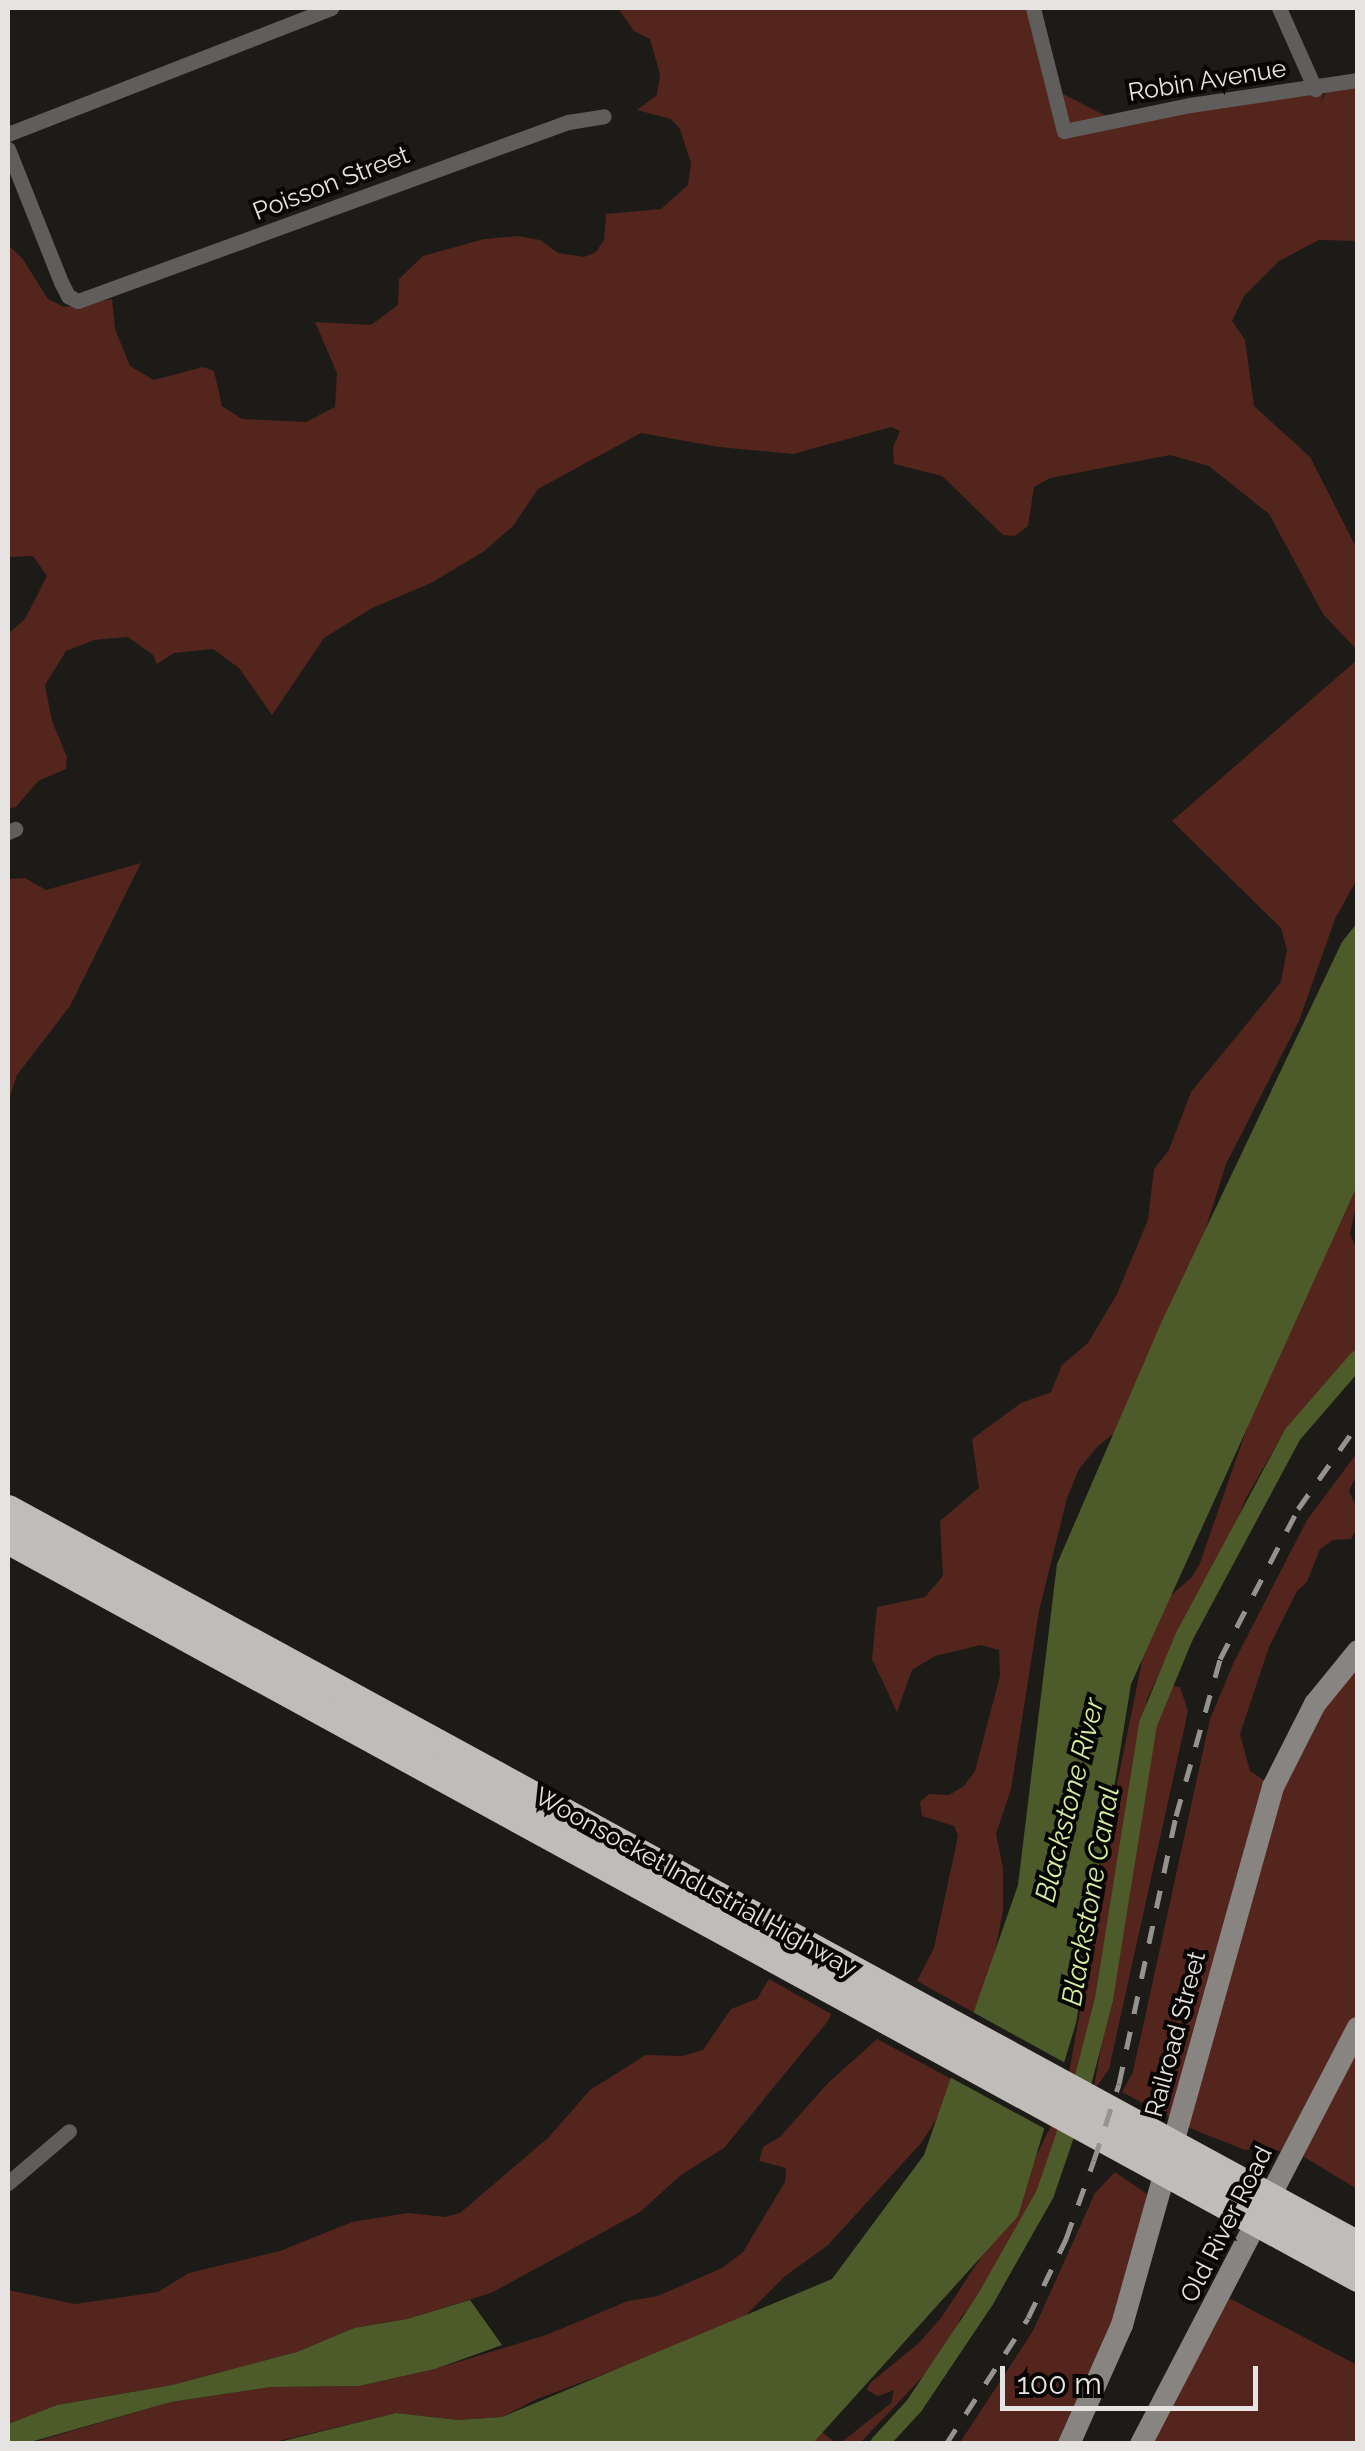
<!DOCTYPE html>
<html>
<head>
<meta charset="utf-8">
<style>
	body { margin:0 }
	#map { position:relative; width:1365px; height:2451px; overflow:hidden; background:#1d1b18; font-family:Raleway,sans-serif }
	div>[style] { position:absolute }
	[style*='--x'] { left:calc(var(--x)*1px); top:calc(var(--y)*1px); width:calc(var(--w)*1px); rotate:calc(var(--a)*1deg) }
	.green>* { inset:0; background:#53251d }
	.water>* { inset:0; background:#4d5b2a }
	.pier>* { inset:0; background:#1d1b18 }
	.canal>* { height:18px; margin:-9px; padding:0 9px; transform-origin:9px; border-radius:9px; background:#4d5b2a }
	.street>* { height:15px; margin:-7.5px; padding:0 7.5px; transform-origin:7.5px; border-radius:7.5px; background:#5f5e5d }
	.secondary>* { height:22px; margin:-11px; padding:0 11px; transform-origin:11px; border-radius:11px; background:#878482 }
	.highway>* { height:30px; margin:-15px; padding:0 15px; transform-origin:15px; border-radius:15px; background:#c0bcb9 }
	.rail>* { height:5px; margin-top:-2.5px; transform-origin:0; background:repeating-linear-gradient(90deg,#959390 0 18px,transparent 0 36px) }
	span { translate:-50% -50%; white-space:nowrap; text-align:center; line-height:1.15; -webkit-text-stroke:8px #070605; paint-order:stroke }
	.street-label { font-size:25px; color:#e6e4e2 }
	.water-label { font-size:28px; color:#d4ed9f; font-style:italic }
	.frame { position:absolute; inset:0; border:10px solid #e6e4e2; pointer-events:none }
	.scale { position:absolute; left:1000px; top:2366px; width:258px; height:45px; box-sizing:border-box; border:5px solid #e6e4e2; border-top:0; padding-left:12px; font-size:30px; line-height:35px; white-space:nowrap; color:#e6e4e2; -webkit-text-stroke:8px #070605; paint-order:stroke }
</style>
</head>
<body>
<div id="map">
	<div class="green">
		<i style="clip-path:polygon(618px 8px,1036px 8px,1057px 91px,1118px 122px,1327px 84px,1320px 104px,1328px 89px,1357px 84px,1357px 241px,1319px 240px,1279px 261px,1244px 296px,1232px 321px,1245px 340px,1254px 406px,1310px 457px,1357px 549px,1357px 650px,1323px 614px,1269px 514px,1209px 466px,1170px 455px,1050px 478px,1034px 487px,1028px 526px,1015px 536px,1003px 535px,942px 476px,894px 464px,893px 447px,900px 431px,891px 427px,793px 454px,719px 447px,641px 433px,538px 489px,513px 526px,483px 552px,431px 583px,372px 608px,324px 638px,272px 715px,239px 668px,213px 649px,174px 653px,157px 664px,153px 655px,128px 637px,94px 640px,66px 651px,45px 685px,52px 721px,67px 757px,66px 769px,38px 781px,16px 807px,8px 809px,8px 634px,25px 619px,47px 576px,33px 556px,8px 557px,8px 245px,22px 258px,48px 299px,64px 307px,112px 299px,115px 329px,130px 366px,154px 380px,203px 367px,214px 371px,222px 406px,242px 419px,306px 422px,335px 407px,337px 373px,315px 322px,371px 325px,398px 305px,399px 279px,423px 256px,484px 239px,518px 236px,540px 240px,558px 253px,584px 257px,596px 252px,604px 240px,606px 214px,661px 209px,688px 185px,691px 163px,680px 129px,671px 119px,637px 110px,657px 95px,660px 74px,650px 39px,634px 31px)"></i>
		<i style="clip-path:polygon(1357px 660px,1357px 879px,1335px 919px,1299px 1021px,1226px 1164px,1195px 1263px,1130px 1420px,1097px 1447px,1079px 1469px,1067px 1498px,1039px 1611px,1011px 1789px,996px 1834px,1003px 1868px,1003px 1911px,982px 2017px,917px 1981px,934px 1948px,958px 1836px,954px 1826px,922px 1816px,920px 1802px,929px 1794px,949px 1795px,964px 1786px,975px 1771px,1000px 1676px,999px 1650px,981px 1645px,935px 1656px,912px 1670px,897px 1712px,872px 1659px,877px 1607px,925px 1597px,943px 1576px,940px 1521px,979px 1488px,972px 1439px,1021px 1403px,1051px 1392px,1062px 1365px,1088px 1343px,1117px 1294px,1148px 1220px,1154px 1169px,1169px 1150px,1191px 1092px,1281px 982px,1287px 950px,1281px 928px,1172px 821px)"></i>
		<i style="clip-path:polygon(141px 863px,70px 1006px,17px 1075px,8px 1103px,8px 879px,25px 878px,46px 890px)"></i>
		<i style="clip-path:polygon(1357px 1138px,1357px 1201px,1350px 1234px,1357px 1250px,1357px 1350px,1284px 1432px,1246px 1498px,1225px 1550px,1182px 1625px,1147px 1699px,1125px 1819px,1114px 1915px,1079px 2088px,1068px 2078px,1095px 1928px,1097px 1883px,1149px 1627px,1167px 1599px,1192px 1577px,1200px 1563px,1256px 1402px)"></i>
		<i style="clip-path:polygon(1357px 1453px,1357px 1474px,1349px 1491px,1357px 1509px,1357px 1528px,1351px 1539px,1333px 1540px,1320px 1549px,1307px 1582px,1297px 1591px,1269px 1647px,1240px 1734px,1250px 1771px,1275px 1788px,1313px 1720px,1357px 1663px,1357px 2189px,1301px 2155px,1265px 2148px,1245px 2150px,1192px 2129px,1122px 2092px,1133px 2072px,1210px 1719px,1234px 1662px,1307px 1520px)"></i>
		<i style="clip-path:polygon(1171px 1686px,1180px 1687px,1188px 1711px,1109px 2069px,1093px 2092px,1131px 1880px,1135px 1821px,1157px 1712px)"></i>
		<i style="clip-path:polygon(769px 1979px,831px 2014px,828px 2021px,724px 2148px,681px 2175px,640px 2212px,491px 2293px,407px 2319px,354px 2328px,297px 2352px,172px 2385px,57px 2405px,8px 2424px,8px 2290px,75px 2304px,158px 2292px,189px 2273px,280px 2251px,352px 2222px,408px 2213px,445px 2217px,460px 2213px,548px 2138px,590px 2090px,646px 2055px,682px 2056px,703px 2050px,731px 2009px,757px 1999px)"></i>
		<i style="clip-path:polygon(877px 2039px,959px 2083px,922px 2142px,828px 2245px,784px 2277px,736px 2325px,537px 2399px,502px 2417px,458px 2420px,396px 2413px,271px 2443px,27px 2444px,171px 2402px,271px 2387px,359px 2386px,435px 2369px,546px 2335px,628px 2301px,658px 2296px,722px 2268px,743px 2252px,785px 2182px,786px 2168px,759px 2161px,763px 2147px,780px 2137px,828px 2083px)"></i>
		<i style="clip-path:polygon(1055px 2117px,1066px 2121px,1043px 2190px,987px 2287px,961px 2317px,945px 2353px,860px 2443px,790px 2444px,822px 2432px,836px 2443px,843px 2441px,891px 2403px,894px 2390px,878px 2396px,867px 2390px,870px 2383px,919px 2343px,941px 2318px,1005px 2221px)"></i>
		<i style="clip-path:polygon(1115px 2172px,1157px 2201px,1076px 2443px,959px 2444px,1033px 2331px,1095px 2193px)"></i>
		<i style="clip-path:polygon(1227px 2297px,1357px 2365px,1357px 2443px,1150px 2444px)"></i>
	</div>
	<div class="water">
		<i style="clip-path:polygon(1357px 923px,1357px 1186px,1131px 1684px,1076px 2023px,1018px 2216px,813px 2443px,271px 2444px,396px 2413px,458px 2420px,502px 2417px,832px 2279px,924px 2155px,1018px 1885px,1057px 1564px,1162px 1321px,1342px 942px)"></i>
		<i style="clip-path:polygon(470px 2300px,502px 2345px,435px 2369px,359px 2386px,271px 2387px,171px 2402px,27px 2443px,8px 2443px,8px 2424px,57px 2405px,172px 2385px,297px 2352px,354px 2328px,407px 2319px)"></i>
	</div>
	<div class="pier">
		<i style="clip-path:polygon(969px 2010px,1069px 2065px,1049px 2131px,946px 2075px)"></i>
	</div>
	<div class="canal">
		<i style="--x:879;--y:2444;--w:52;--a:-47.4"></i>
		<i style="--x:914;--y:2406;--w:128;--a:-56.2"></i>
		<i style="--x:985;--y:2300;--w:122;--a:-60.5"></i>
		<i style="--x:1045;--y:2194;--w:108;--a:-71.1"></i>
		<i style="--x:1080;--y:2092;--w:96;--a:-75.5"></i>
		<i style="--x:1104;--y:1999;--w:278;--a:-80.9"></i>
		<i style="--x:1148;--y:1724;--w:94;--a:-67.5"></i>
		<i style="--x:1184;--y:1637;--w:230;--a:-61.8"></i>
		<i style="--x:1293;--y:1434;--w:99;--a:-49.1"></i>
	</div>
	<div class="street">
		<i style="--x:1033;--y:8;--w:127;--a:75.9"></i>
		<i style="--x:1064;--y:131;--w:129;--a:-11.7"></i>
		<i style="--x:1190;--y:105;--w:170;--a:-8.5"></i>
		<i style="--x:1279;--y:8;--w:89;--a:66"></i>
		<i style="--x:8;--y:134;--w:347;--a:-21.3"></i>
		<i style="--x:8;--y:149;--w:143;--a:68.3"></i>
		<i style="--x:61;--y:282;--w:16;--a:63"></i>
		<i style="--x:68;--y:296;--w:11;--a:27"></i>
		<i style="--x:78;--y:301;--w:522;--a:-20.07"></i>
		<i style="--x:568;--y:122;--w:36;--a:-9"></i>
		<i style="--x:8;--y:832;--w:8;--a:-23"></i>
		<i style="--x:8;--y:2183;--w:80;--a:-40.4"></i>
	</div>
	<div class="secondary">
		<i style="--x:1069;--y:2444;--w:130;--a:-66"></i>
		<i style="--x:1122;--y:2325;--w:559;--a:-74.32"></i>
		<i style="--x:1273;--y:1787;--w:93;--a:-63.2"></i>
		<i style="--x:1315;--y:1704;--w:68;--a:-50.9"></i>
		<i style="--x:1141;--y:2444;--w:469;--a:-62.5"></i>
	</div>
	<div class="highway">
		<i style="--x:8;--y:1510;--w:1538;--a:28.6"></i>
		<i style="--x:8;--y:1539;--w:1539;--a:28.66"></i>
	</div>
	<div class="rail">
		<i style="--x:946;--y:2444;--w:150;--a:-56.9"></i>
		<i style="--x:1028;--y:2318;--w:88;--a:-64.3"></i>
		<i style="--x:1066;--y:2239;--w:84;--a:-70.5"></i>
		<i style="--x:1094;--y:2160;--w:80;--a:-71.8"></i>
		<i style="--x:1119;--y:2084;--w:274;--a:-78"></i>
		<i style="--x:1176;--y:1816;--w:163;--a:-74.3"></i>
		<i style="--x:1220;--y:1659;--w:169;--a:-62.5"></i>
		<i style="--x:1298;--y:1509;--w:104;--a:-54.8"></i>
	</div>
	<div class="street-label">
		<span style="left:1207px;top:80px;rotate:-9deg">Robin Avenue</span>
		<span style="left:331px;top:183px;rotate:-21deg">Poisson Street</span>
		<span style="left:696px;top:1882px;rotate:29deg">Woonsocket Industrial Highway</span>
		<span style="left:1175px;top:2034px;rotate:-75deg">Railroad Street</span>
		<span style="left:1226px;top:2224px;rotate:-63deg">Old River Road</span>
	</div>
	<div class="water-label">
		<span style="left:1070px;top:1800px;rotate:-76deg">Blackstone River</span>
		<span style="left:1091px;top:1896px;rotate:-80deg">Blackstone Canal</span>
	</div>
	<div class="frame"></div>
	<div class="scale">100 m</div>
</div>
</body>
</html>
